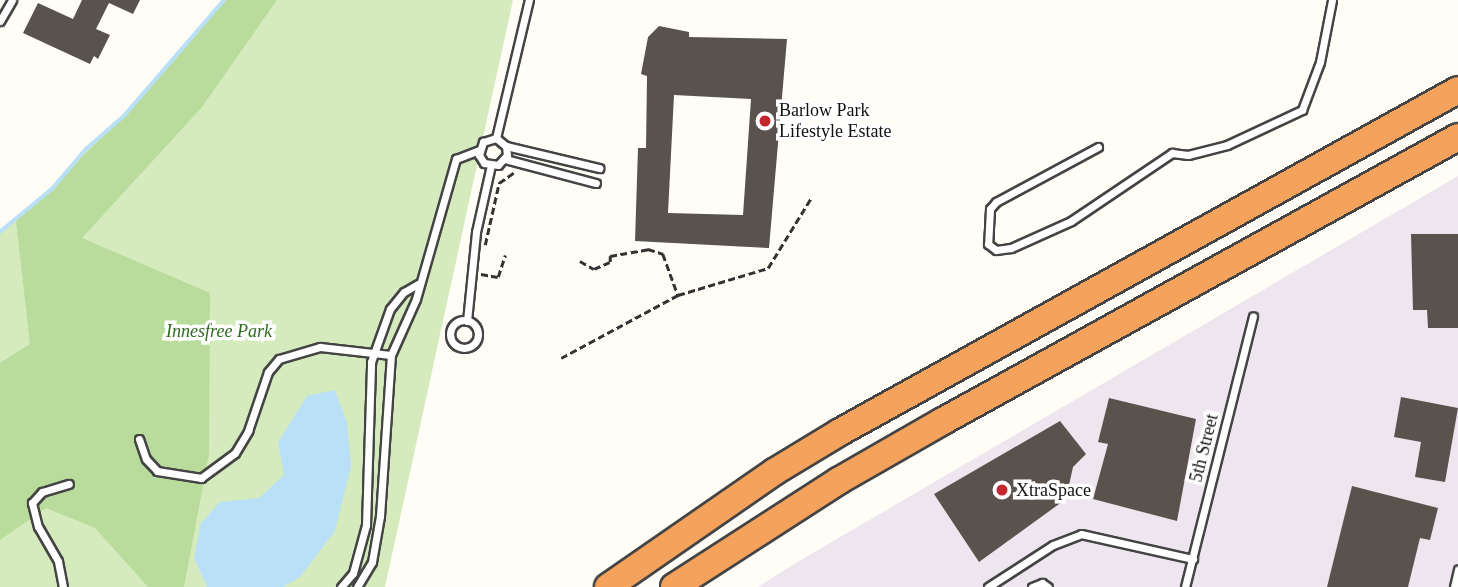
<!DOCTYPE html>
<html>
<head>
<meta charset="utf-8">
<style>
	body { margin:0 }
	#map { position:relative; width:1458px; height:587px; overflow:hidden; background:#fffdf5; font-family:"Times New Roman",serif }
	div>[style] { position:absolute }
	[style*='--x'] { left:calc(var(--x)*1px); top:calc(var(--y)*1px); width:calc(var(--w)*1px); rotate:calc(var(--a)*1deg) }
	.industrial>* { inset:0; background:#eee6ef }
	.green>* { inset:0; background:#d5ebbd }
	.forest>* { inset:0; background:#b9dc9c }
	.water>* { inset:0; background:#b9e0f7 }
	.stream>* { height:3.5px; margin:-1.75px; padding:0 1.75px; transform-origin:1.75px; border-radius:1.75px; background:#b9e0f7 }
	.building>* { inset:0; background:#5a524d }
	.path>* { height:2.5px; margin-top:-1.25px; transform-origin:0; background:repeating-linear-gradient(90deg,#333 0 7px,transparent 0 10.5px) }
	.roads { filter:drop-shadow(2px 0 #444) drop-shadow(-2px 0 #444) drop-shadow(0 2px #444) drop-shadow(0 -2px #444) }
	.lane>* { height:7px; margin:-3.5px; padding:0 3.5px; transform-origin:3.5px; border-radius:3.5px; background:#fff }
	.lane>.ring { margin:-3.5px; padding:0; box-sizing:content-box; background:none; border:7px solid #fff; border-radius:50% }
	.highway>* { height:26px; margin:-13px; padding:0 13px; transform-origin:13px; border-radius:13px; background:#f5a25d }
	.dots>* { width:19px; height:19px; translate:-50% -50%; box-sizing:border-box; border:4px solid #fff; border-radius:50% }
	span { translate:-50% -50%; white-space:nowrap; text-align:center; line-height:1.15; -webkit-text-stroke:7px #fff; paint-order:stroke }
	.poi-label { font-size:18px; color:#111 }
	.left { translate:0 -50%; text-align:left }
	.park-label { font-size:18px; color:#2f6b1f; font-style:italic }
	.street-label { font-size:18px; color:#111 }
</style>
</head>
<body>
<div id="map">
	<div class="industrial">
		<i style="clip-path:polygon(1458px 176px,1458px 587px,758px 587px,794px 564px)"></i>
	</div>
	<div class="green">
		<i style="clip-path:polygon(224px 0,513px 0,385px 587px,0 587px,0 232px,53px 188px,86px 149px,124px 116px)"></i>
	</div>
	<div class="forest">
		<i style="clip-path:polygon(224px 0,277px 0,202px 107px,82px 238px,210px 293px,209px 454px,184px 587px,148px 587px,95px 528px,46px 508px,0 540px,0 363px,30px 344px,16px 221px,124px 116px)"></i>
	</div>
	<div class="water">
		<i style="clip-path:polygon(335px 390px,347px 423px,351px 466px,335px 531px,300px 577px,283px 587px,207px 587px,194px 558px,201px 523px,220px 502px,259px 498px,284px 475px,278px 442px,307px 396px)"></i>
	</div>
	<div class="stream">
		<i style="--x:0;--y:232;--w:69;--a:-39.7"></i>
		<i style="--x:53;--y:188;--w:51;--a:-49.8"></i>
		<i style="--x:86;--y:149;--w:50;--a:-41"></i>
		<i style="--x:124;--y:116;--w:153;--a:-49.2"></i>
	</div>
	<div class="building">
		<i style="clip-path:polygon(82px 0,140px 0,133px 14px,109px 3px,96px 29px,110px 35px,98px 59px,94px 56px,90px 64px,23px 33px,38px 3px,73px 19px)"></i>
		<i style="clip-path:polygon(evenodd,659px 26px,689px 32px,689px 37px,787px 39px,769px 248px,635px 241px,638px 148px,646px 148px,647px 76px,641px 74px,648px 37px,659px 26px,674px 95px,751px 99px,743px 215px,668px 213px,674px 95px)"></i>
		<i style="clip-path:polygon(1411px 234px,1458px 234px,1458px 328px,1428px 328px,1427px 310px,1413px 310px)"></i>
		<i style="clip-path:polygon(1401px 397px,1458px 408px,1445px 482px,1415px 477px,1421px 442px,1394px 437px)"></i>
		<i style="clip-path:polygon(1109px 398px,1196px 419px,1177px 521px,1093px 499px,1108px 444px,1098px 442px)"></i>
		<i style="clip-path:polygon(1060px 421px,1086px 454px,1073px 467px,1066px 499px,979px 562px,934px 494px)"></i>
		<i style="clip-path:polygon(1352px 486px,1438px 508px,1430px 540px,1420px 538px,1408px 587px,1327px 587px)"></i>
	</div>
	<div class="path">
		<i style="--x:485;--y:245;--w:64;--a:-77.3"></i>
		<i style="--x:499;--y:183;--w:19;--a:-35"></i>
		<i style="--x:580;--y:261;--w:16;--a:30"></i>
		<i style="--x:594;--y:269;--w:17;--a:-24"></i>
		<i style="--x:610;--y:262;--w:6;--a:-90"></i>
		<i style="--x:610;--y:256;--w:39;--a:-10"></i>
		<i style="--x:648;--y:249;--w:16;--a:18"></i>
		<i style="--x:663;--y:254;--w:44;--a:69.9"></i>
		<i style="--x:481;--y:274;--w:17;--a:10"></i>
		<i style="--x:498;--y:277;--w:23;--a:-72"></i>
		<i style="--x:561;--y:358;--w:133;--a:-28.3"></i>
		<i style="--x:678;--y:295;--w:94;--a:-16.7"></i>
		<i style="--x:768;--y:268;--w:82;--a:-58.4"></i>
	</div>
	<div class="roads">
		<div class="lane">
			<i style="--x:0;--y:21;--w:24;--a:-60"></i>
			<i style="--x:496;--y:138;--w:142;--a:-76.6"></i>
			<i style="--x:506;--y:146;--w:9;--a:84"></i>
			<i style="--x:507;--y:155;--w:13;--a:132"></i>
			<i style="--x:498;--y:165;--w:14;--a:-172"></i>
			<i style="--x:484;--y:163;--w:9;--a:-122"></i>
			<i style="--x:479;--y:155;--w:14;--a:-73"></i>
			<i style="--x:483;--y:142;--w:14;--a:-17"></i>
			<i style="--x:496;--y:138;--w:13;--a:39"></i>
			<i style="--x:506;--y:146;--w:96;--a:13.3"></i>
			<i style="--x:1098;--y:147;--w:116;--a:151.7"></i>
			<i style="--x:996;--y:202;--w:9;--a:131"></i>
			<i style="--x:990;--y:209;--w:35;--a:93"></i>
			<i style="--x:988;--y:244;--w:10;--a:37"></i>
			<i style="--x:996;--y:250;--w:15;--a:-8"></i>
			<i style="--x:1011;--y:248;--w:66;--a:-24.2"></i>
			<i style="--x:1071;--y:221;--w:122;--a:-34"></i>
			<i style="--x:1172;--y:153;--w:16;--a:7"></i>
			<i style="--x:1188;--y:155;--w:40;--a:-14.4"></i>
			<i style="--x:1227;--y:145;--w:83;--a:-25"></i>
			<i style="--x:1302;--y:110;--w:51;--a:-69.4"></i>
			<i style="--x:1320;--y:62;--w:63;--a:-79"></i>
			<i style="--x:505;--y:159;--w:94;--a:14.8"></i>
			<i class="ring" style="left:450px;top:320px;width:21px;height:21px"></i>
			<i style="--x:467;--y:321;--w:89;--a:-84.2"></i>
			<i style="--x:476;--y:232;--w:69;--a:-77.4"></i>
			<i style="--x:139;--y:439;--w:21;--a:71"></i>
			<i style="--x:146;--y:459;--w:16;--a:47"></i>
			<i style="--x:157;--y:471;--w:45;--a:9"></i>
			<i style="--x:201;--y:478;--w:42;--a:-36.3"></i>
			<i style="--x:235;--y:453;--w:26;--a:-59"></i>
			<i style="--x:248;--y:431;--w:62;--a:-71.3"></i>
			<i style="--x:268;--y:372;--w:17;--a:-50"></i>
			<i style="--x:279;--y:359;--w:43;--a:-16.3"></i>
			<i style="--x:320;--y:347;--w:71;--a:6.4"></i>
			<i style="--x:63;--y:587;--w:26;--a:-101"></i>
			<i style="--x:58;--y:561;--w:39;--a:-120"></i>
			<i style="--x:38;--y:527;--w:25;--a:-104"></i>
			<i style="--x:32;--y:503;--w:15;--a:-48"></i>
			<i style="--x:42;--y:492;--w:28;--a:-17"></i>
			<i style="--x:341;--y:587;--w:18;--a:-49"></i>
			<i style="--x:353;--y:573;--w:50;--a:-74.8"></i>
			<i style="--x:366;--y:525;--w:163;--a:-88.2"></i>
			<i style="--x:371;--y:362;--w:56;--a:-70.3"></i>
			<i style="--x:390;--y:309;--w:22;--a:-51"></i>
			<i style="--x:404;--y:292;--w:16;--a:-30"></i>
			<i style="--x:357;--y:587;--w:29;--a:-59"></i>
			<i style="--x:372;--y:562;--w:47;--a:-80.1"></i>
			<i style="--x:380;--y:516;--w:161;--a:-86.1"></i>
			<i style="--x:391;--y:355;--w:61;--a:-65.9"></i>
			<i style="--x:416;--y:299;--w:146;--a:-74.1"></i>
			<i style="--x:456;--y:159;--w:25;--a:-21"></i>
			<i style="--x:988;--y:587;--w:77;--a:-32.9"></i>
			<i style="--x:1053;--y:545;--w:30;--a:-21"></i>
			<i style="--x:1081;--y:534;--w:115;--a:12.6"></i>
			<i style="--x:1032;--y:587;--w:11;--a:-22"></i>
			<i style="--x:1042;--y:583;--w:7;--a:34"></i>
			<i style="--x:1185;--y:587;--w:279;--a:-75.9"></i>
			<i style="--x:1454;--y:587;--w:18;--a:-77"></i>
		</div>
		<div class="highway">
			<i style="--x:608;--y:587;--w:202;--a:-34.7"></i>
			<i style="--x:774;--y:472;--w:77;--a:-31.2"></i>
			<i style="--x:840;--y:432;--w:706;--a:-28.96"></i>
			<i style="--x:674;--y:587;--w:197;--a:-32.8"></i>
			<i style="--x:840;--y:480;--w:119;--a:-29.8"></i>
			<i style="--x:943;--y:421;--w:588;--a:-28.87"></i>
		</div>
	</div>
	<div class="dots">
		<i style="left:765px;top:121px;background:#c4262e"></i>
		<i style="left:1002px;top:490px;background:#c4262e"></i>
	</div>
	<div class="poi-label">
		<span class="left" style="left:779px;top:121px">Barlow Park<br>Lifestyle Estate</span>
		<span class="left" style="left:1016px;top:490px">XtraSpace</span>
	</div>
	<div class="park-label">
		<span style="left:219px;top:331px">Innesfree Park</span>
	</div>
	<div class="street-label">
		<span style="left:1204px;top:448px;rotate:-76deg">5th Street</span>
	</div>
</div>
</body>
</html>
